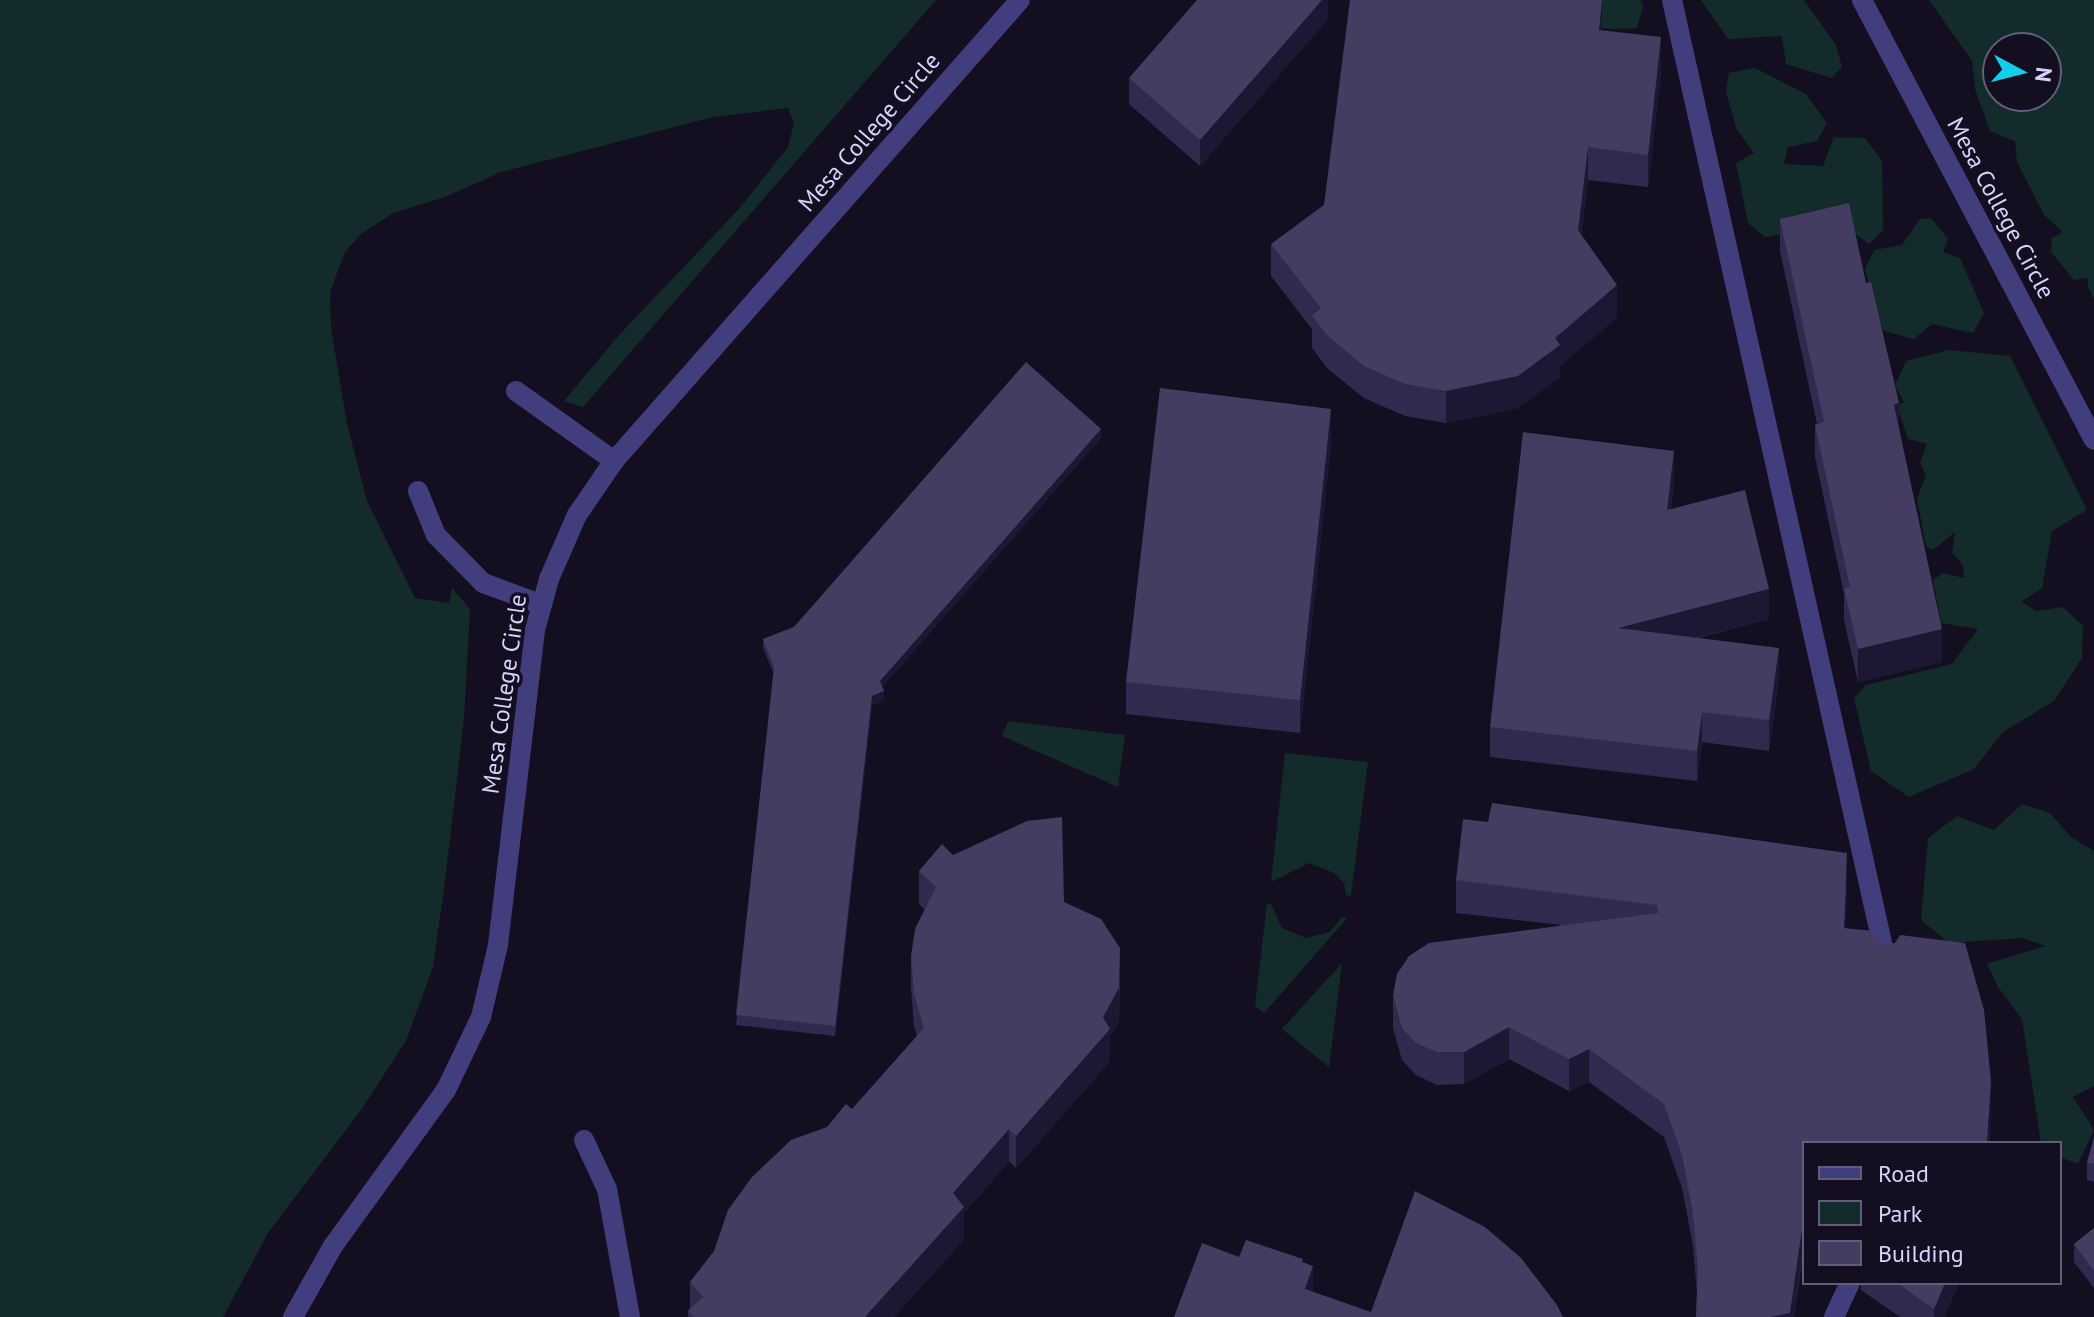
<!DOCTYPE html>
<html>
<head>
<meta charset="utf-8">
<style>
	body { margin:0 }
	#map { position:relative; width:2094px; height:1317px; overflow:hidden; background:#130f21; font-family:"PT Sans",sans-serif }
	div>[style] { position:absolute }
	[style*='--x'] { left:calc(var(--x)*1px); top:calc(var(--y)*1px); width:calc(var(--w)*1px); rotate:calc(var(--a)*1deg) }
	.green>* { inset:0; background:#132b2a }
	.minor>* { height:20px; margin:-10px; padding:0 10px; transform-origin:10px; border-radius:10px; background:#423e7d }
	.wall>* { inset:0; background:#322a4e }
	.shaded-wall>* { inset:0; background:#1e1734 }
	.building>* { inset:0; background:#443c61 }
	span { translate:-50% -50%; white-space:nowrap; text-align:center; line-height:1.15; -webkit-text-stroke:7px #130f21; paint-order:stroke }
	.street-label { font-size:24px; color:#d9d3fc }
	.legend { position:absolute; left:1802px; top:1141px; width:260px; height:144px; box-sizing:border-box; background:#130f21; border:2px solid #625d79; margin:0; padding:10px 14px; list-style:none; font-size:24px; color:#d9d3fc }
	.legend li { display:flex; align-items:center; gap:16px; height:40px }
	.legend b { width:40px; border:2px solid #625d79 }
	.north { position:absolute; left:1982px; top:32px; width:80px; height:80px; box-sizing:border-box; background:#130f21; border:2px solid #625d79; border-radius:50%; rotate:97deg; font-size:22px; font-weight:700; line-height:32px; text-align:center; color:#d9d3fc }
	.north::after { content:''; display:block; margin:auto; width:28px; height:36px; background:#12cee8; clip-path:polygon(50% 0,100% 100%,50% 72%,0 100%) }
</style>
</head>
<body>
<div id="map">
	<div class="green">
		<i style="clip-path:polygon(0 0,936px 0,583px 407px,564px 401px,619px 335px,739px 209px,788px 147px,794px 123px,788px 108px,713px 117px,501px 172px,445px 197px,393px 213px,361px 234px,345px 252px,330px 292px,331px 328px,347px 424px,367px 501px,415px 598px,449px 603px,452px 588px,470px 609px,464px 719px,445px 881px,433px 967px,406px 1041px,361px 1110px,268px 1233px,223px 1317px,0 1317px)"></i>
		<i style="clip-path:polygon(1437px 0,1640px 0,1643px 6px,1637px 28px,1609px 29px)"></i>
		<i style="clip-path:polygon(1701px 0,1804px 0,1836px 45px,1842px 67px,1831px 78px,1786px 64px,1782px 36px,1728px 39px)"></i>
		<i style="clip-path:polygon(evenodd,1929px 0,2094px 0,2094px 299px,2088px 287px,2088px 278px,2074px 280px,2051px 252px,2052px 238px,2063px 232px,2044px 215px,2017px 162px,2015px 141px,1990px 131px,1975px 89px,1972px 61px,1929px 0,1998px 48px,2046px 48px,2046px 96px,1998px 96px,1998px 48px)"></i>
		<i style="clip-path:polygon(1755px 68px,1806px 94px,1827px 123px,1817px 141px,1788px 147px,1784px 164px,1823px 166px,1834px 137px,1865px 138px,1882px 161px,1883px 230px,1869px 244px,1840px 223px,1765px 237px,1748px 223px,1736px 163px,1754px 153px,1736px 128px,1726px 91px,1729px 73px)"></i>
		<i style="clip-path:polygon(1931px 218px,1948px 239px,1943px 252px,1960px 258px,1984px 313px,1973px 333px,1932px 324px,1914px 339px,1884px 331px,1877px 318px,1865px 269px,1874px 250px,1902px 245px,1920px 219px)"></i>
		<i style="clip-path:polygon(1949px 350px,2010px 356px,2087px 510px,2052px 531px,2042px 588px,2021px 602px,2037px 611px,2063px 607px,2083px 626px,2082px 658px,2054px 701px,2003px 732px,1974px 769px,1909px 797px,1871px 771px,1854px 698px,1866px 685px,1952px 664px,1978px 629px,1941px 623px,1933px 580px,1943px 573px,1964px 578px,1963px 565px,1952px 553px,1955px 532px,1933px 550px,1926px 546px,1917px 499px,1926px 475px,1920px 463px,1927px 444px,1908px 439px,1897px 406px,1904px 402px,1895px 385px,1906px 361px)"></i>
		<i style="clip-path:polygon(1008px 721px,1125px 735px,1118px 787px,1002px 736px)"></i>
		<i style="clip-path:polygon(1285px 753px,1368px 762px,1351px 896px,1346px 895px,1344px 883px,1334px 873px,1309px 863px,1271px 882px)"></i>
		<i style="clip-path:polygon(2022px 804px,2050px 813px,2071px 837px,2094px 851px,2094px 1086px,2073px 1097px,2094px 1130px,2078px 1164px,2060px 1157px,2060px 1143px,2041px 1143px,2022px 1019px,1998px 987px,1987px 964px,2045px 946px,2023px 938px,1949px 943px,1921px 920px,1928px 838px,1957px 816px,1994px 830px)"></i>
		<i style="clip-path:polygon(1267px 903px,1271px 904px,1282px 928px,1306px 938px,1330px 932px,1342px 917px,1347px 918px,1264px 1013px,1255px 1006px)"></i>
		<i style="clip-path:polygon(1342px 963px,1329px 1067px,1282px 1029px)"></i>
	</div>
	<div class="minor">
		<i style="--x:1672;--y:0;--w:989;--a:77.44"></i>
		<i style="--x:1862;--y:0;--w:497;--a:62.2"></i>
		<i style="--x:516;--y:391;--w:120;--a:35.5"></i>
		<i style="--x:418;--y:491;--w:48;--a:67.8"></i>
		<i style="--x:436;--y:535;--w:67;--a:45.6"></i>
		<i style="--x:483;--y:583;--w:61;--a:20.2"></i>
		<i style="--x:584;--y:1140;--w:54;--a:64.9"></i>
		<i style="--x:607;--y:1189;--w:130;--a:79.8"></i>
		<i style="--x:293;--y:1317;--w:81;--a:-60.6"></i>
		<i style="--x:333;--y:1246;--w:193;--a:-54.1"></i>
		<i style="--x:446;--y:1090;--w:81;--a:-64.4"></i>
		<i style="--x:481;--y:1017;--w:74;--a:-76.7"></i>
		<i style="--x:498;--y:945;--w:317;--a:-83.3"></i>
		<i style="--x:535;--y:630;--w:53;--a:-74.6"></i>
		<i style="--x:549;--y:579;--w:70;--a:-66.4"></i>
		<i style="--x:577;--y:515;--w:65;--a:-55.6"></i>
		<i style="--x:614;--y:461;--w:614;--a:-48.63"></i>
		<i style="--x:1834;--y:1317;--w:38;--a:-65"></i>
	</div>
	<div class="wall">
		<i style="clip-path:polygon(1328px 0,1328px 19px,1200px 166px,1129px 104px,1129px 78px)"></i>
		<i style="clip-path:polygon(1661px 70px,1648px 187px,1588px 180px,1581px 235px,1617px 317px,1560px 366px,1560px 377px,1518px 408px,1446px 423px,1405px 416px,1364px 398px,1328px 369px,1312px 348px,1312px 329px,1271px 276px,1271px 244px)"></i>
		<i style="clip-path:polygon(1780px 219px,1866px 283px,1899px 430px,1942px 662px,1858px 682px,1844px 620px,1844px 594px,1815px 457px,1815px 425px,1817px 424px,1780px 251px)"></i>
		<i style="clip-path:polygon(1101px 438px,882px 687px,884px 700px,872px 705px,835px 1036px,736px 1025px,774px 674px,763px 648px,763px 639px,794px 627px)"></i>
		<i style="clip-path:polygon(1331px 442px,1300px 733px,1126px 714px,1126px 682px)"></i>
		<i style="clip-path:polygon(1674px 481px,1671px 509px,1769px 619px,1698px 638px,1779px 678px,1769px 751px,1702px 742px,1697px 781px,1490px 757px,1490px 727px)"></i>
		<i style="clip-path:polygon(953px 855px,1064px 902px,1120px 980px,1119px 1021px,1110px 1036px,1110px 1061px,1016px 1168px,1009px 1161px,964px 1213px,964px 1239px,894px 1317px,688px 1317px,688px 1311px,690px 1309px,690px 1282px,827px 1127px,852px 1109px,917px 1036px,914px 1026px,911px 988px,911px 956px,925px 910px,919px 904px,919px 871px)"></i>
		<i style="clip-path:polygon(1456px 880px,1847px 886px,1845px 928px,1877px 941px,1991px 1113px,1804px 1143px,1804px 1248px,1794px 1317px,1696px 1317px,1697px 1293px,1693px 1246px,1682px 1188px,1664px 1137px,1589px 1082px,1569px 1091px,1509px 1059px,1464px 1084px,1437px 1085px,1416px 1075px,1402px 1060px,1393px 1028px,1393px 995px,1561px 925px,1456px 913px)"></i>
		<i style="clip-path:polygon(2094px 1137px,2094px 1182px,2087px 1180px,2087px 1163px)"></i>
		<i style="clip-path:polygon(2094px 1228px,2094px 1288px,2074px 1262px,2074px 1244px)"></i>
		<i style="clip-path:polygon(1861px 1283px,1959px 1283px,1944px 1317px,1900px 1317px,1861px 1290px)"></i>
	</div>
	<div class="shaded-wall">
		<i style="clip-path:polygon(1322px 0,1328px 0,1328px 19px,1200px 166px,1200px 140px)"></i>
		<i style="clip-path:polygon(1602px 0,1602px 32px,1599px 30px)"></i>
		<i style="clip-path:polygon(1661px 37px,1661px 70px,1648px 187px,1648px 155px)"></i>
		<i style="clip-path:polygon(1588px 147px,1588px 180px,1578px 262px,1578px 230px)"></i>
		<i style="clip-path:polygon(1617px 285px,1617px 317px,1560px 366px,1560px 377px,1518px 408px,1446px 423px,1446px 391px,1555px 338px)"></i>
		<i style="clip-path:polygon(1899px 403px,1899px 436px,1894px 405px)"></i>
		<i style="clip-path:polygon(1331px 409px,1331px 442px,1300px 733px,1300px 700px)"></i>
		<i style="clip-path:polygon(1101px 429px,1101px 438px,880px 690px,880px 681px)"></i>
		<i style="clip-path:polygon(1674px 451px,1674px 481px,1667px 540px,1667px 510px)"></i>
		<i style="clip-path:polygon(1769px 589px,1769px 619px,1618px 658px,1618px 628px)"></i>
		<i style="clip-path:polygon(1942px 629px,1942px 662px,1858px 682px,1858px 649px)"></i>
		<i style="clip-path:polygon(1779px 648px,1779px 678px,1769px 751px,1769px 720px)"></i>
		<i style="clip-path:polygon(884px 691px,884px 700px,872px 705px,835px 1036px,872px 696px)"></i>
		<i style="clip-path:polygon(1702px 712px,1702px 742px,1697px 781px,1697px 751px)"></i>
		<i style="clip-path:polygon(1847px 853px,1847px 886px,1844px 960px,1844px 928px)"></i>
		<i style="clip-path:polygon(1120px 948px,1119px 1021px,1110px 1036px,1110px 1061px,1016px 1168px,1016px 1136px,1103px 1017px)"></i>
		<i style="clip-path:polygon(1509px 1027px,1509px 1059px,1464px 1084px,1464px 1052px)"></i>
		<i style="clip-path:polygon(1589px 1049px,1589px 1082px,1569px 1091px,1569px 1059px)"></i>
		<i style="clip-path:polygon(1991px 1081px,1991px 1113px,1990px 1143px,1987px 1143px)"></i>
		<i style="clip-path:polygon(1009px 1129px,1009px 1161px,964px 1213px,964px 1239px,894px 1317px,865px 1317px,953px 1193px)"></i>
		<i style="clip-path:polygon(1803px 1215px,1803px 1247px,1794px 1317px,1770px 1317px)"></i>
		<i style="clip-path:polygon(1313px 1266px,1313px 1298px,1305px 1289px)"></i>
		<i style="clip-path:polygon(1945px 1283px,1959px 1283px,1944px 1317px,1934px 1317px,1934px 1309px)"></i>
	</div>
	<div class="building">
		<i style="clip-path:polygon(1197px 0,1322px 0,1200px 140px,1129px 78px)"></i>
		<i style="clip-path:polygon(1350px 0,1602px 0,1599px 30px,1661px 37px,1648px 155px,1588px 147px,1578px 230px,1617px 285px,1555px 338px,1560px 345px,1518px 376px,1446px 391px,1405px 384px,1364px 366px,1328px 336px,1312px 316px,1321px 308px,1271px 244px,1324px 205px)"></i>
		<i style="clip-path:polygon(1849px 203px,1866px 283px,1871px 282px,1899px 403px,1894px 405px,1942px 629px,1858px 649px,1844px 588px,1850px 587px,1815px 425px,1824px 422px,1780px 219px)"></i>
		<i style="clip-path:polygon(1026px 362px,1101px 429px,880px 681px,884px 691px,872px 696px,835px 1026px,736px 1015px,774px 667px,763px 639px,794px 627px)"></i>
		<i style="clip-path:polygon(1160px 388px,1331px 409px,1300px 700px,1126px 682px)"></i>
		<i style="clip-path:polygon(1523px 432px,1674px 451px,1667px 510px,1745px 490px,1769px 589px,1618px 628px,1779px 648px,1769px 720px,1702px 712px,1697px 751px,1490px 727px)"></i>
		<i style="clip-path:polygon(1492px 803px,1847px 853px,1844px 928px,1873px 931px,1877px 941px,1884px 945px,1895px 943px,1900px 935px,1965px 943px,1984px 1010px,1991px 1081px,1987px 1143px,1804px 1143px,1804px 1215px,1790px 1313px,1770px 1317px,1696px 1317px,1698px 1270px,1693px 1213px,1682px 1155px,1664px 1104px,1589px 1049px,1569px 1059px,1509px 1027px,1464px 1052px,1437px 1052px,1416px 1043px,1402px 1028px,1393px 995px,1397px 974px,1409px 956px,1429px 943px,1658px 913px,1657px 905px,1456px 880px,1463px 819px,1488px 822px)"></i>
		<i style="clip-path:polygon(1062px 817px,1064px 902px,1101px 919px,1120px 948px,1119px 988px,1103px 1017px,1110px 1029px,1016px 1136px,1009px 1129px,953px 1193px,964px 1207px,865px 1317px,694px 1317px,688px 1311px,703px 1297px,690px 1282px,714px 1251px,728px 1210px,752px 1177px,791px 1140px,827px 1127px,846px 1104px,852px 1109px,924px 1028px,914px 994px,911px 956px,915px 929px,936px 887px,919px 871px,942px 844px,953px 855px,1027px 821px)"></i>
		<i style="clip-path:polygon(2094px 1137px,2094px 1164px,2087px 1163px)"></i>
		<i style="clip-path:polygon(1415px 1191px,1485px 1227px,1521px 1258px,1557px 1305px,1563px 1317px,1174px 1317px,1202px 1243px,1239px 1257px,1246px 1240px,1303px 1259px,1302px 1262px,1313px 1266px,1305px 1289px,1371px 1312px)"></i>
		<i style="clip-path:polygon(2094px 1228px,2094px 1271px,2074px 1244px)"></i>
		<i style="clip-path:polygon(1897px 1283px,1945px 1283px,1934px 1309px)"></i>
	</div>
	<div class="street-label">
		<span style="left:869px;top:132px;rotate:-49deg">Mesa College Circle</span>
		<span style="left:2001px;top:208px;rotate:62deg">Mesa College Circle</span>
		<span style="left:504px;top:694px;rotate:-82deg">Mesa College Circle</span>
	</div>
	<ul class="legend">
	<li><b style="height:10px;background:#423e7d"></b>Road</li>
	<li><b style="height:22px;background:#132b2a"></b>Park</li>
	<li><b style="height:22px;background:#443c61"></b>Building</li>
	</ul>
	<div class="north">N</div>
</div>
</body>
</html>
